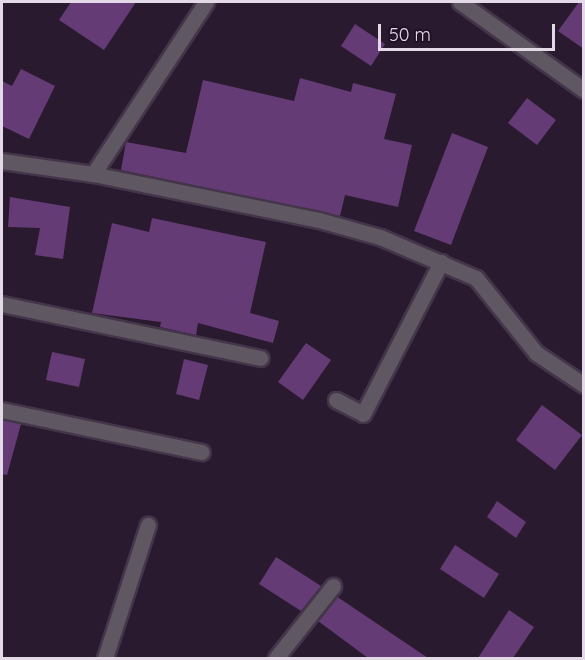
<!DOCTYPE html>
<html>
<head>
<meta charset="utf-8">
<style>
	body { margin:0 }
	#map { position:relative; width:585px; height:660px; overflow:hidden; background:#2a1a30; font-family:Quicksand,sans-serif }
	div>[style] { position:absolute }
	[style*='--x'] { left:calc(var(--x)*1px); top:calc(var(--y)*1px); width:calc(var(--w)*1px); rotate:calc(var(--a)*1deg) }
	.building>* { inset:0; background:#643b74 }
	.roads { filter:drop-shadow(2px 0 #44354a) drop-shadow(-2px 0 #44354a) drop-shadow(0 2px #44354a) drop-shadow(0 -2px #44354a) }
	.minor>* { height:15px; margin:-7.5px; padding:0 7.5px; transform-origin:7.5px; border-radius:7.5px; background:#5f5762 }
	span { translate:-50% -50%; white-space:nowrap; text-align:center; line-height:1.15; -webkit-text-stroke:4.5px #201126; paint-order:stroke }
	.frame { position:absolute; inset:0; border:3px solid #e3d9e7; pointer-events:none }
	.scale { position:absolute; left:378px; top:24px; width:177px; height:27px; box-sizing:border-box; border:3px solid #e3d9e7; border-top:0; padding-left:8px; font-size:18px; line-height:21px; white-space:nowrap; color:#e3d9e7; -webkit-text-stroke:4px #201126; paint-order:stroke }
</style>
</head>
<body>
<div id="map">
	<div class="building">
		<i style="clip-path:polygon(71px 2px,136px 2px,104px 50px,59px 20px)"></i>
		<i style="clip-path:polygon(579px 2px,584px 2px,584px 49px,558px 31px)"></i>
		<i style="clip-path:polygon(355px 24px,385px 44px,371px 66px,341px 46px)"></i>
		<i style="clip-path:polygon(21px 69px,55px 86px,29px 139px,2px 126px,2px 81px,12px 86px)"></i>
		<i style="clip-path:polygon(300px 78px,351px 92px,353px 83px,396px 94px,384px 139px,412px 145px,398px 207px,345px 195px,340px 216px,121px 170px,126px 142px,186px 153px,203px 80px,294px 101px)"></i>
		<i style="clip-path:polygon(527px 98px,556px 120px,537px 145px,508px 123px)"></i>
		<i style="clip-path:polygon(452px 133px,488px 147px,451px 245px,414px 231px)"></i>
		<i style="clip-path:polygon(10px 197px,70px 207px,63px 259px,35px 255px,40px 228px,8px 227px)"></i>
		<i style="clip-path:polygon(152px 218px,266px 242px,250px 313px,279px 321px,273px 343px,198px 323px,196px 335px,160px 327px,161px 322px,92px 313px,112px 223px,149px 232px)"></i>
		<i style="clip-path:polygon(306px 343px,331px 360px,303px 400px,278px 382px)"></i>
		<i style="clip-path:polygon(52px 352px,85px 359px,79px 387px,46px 380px)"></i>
		<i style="clip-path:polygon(184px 359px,208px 365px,199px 400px,176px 394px)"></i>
		<i style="clip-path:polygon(542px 405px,582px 435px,555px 470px,516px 440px)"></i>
		<i style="clip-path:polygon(2px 420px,21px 424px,7px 475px,2px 474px)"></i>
		<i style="clip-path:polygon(497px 501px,526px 522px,516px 538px,487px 517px)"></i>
		<i style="clip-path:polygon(455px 545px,499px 574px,484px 598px,440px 569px)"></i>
		<i style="clip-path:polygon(276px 557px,321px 586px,301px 611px,259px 584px)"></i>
		<i style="clip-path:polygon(337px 596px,339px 598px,428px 658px,368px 658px,318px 621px)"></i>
		<i style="clip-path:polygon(509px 610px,534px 627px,513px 658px,478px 658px)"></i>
	</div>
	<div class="roads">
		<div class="minor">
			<i style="--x:460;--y:2;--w:152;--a:35.4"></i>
			<i style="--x:2;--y:161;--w:92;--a:8.1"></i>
			<i style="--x:93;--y:174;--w:231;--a:11.5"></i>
			<i style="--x:319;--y:220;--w:63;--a:15.6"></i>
			<i style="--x:380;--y:237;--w:104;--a:23.1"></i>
			<i style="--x:476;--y:278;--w:96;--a:51.3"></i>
			<i style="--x:536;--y:353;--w:58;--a:33.7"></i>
			<i style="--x:93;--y:174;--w:206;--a:-56.7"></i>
			<i style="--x:2;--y:304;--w:264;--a:11.8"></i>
			<i style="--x:336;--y:400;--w:30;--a:27"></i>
			<i style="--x:363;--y:414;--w:171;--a:-62.8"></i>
			<i style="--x:2;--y:410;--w:204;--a:11.9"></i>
			<i style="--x:105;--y:658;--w:140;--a:-72.1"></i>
			<i style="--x:276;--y:658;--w:92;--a:-51.6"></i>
		</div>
	</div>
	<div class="frame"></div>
	<div class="scale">50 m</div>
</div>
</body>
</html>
